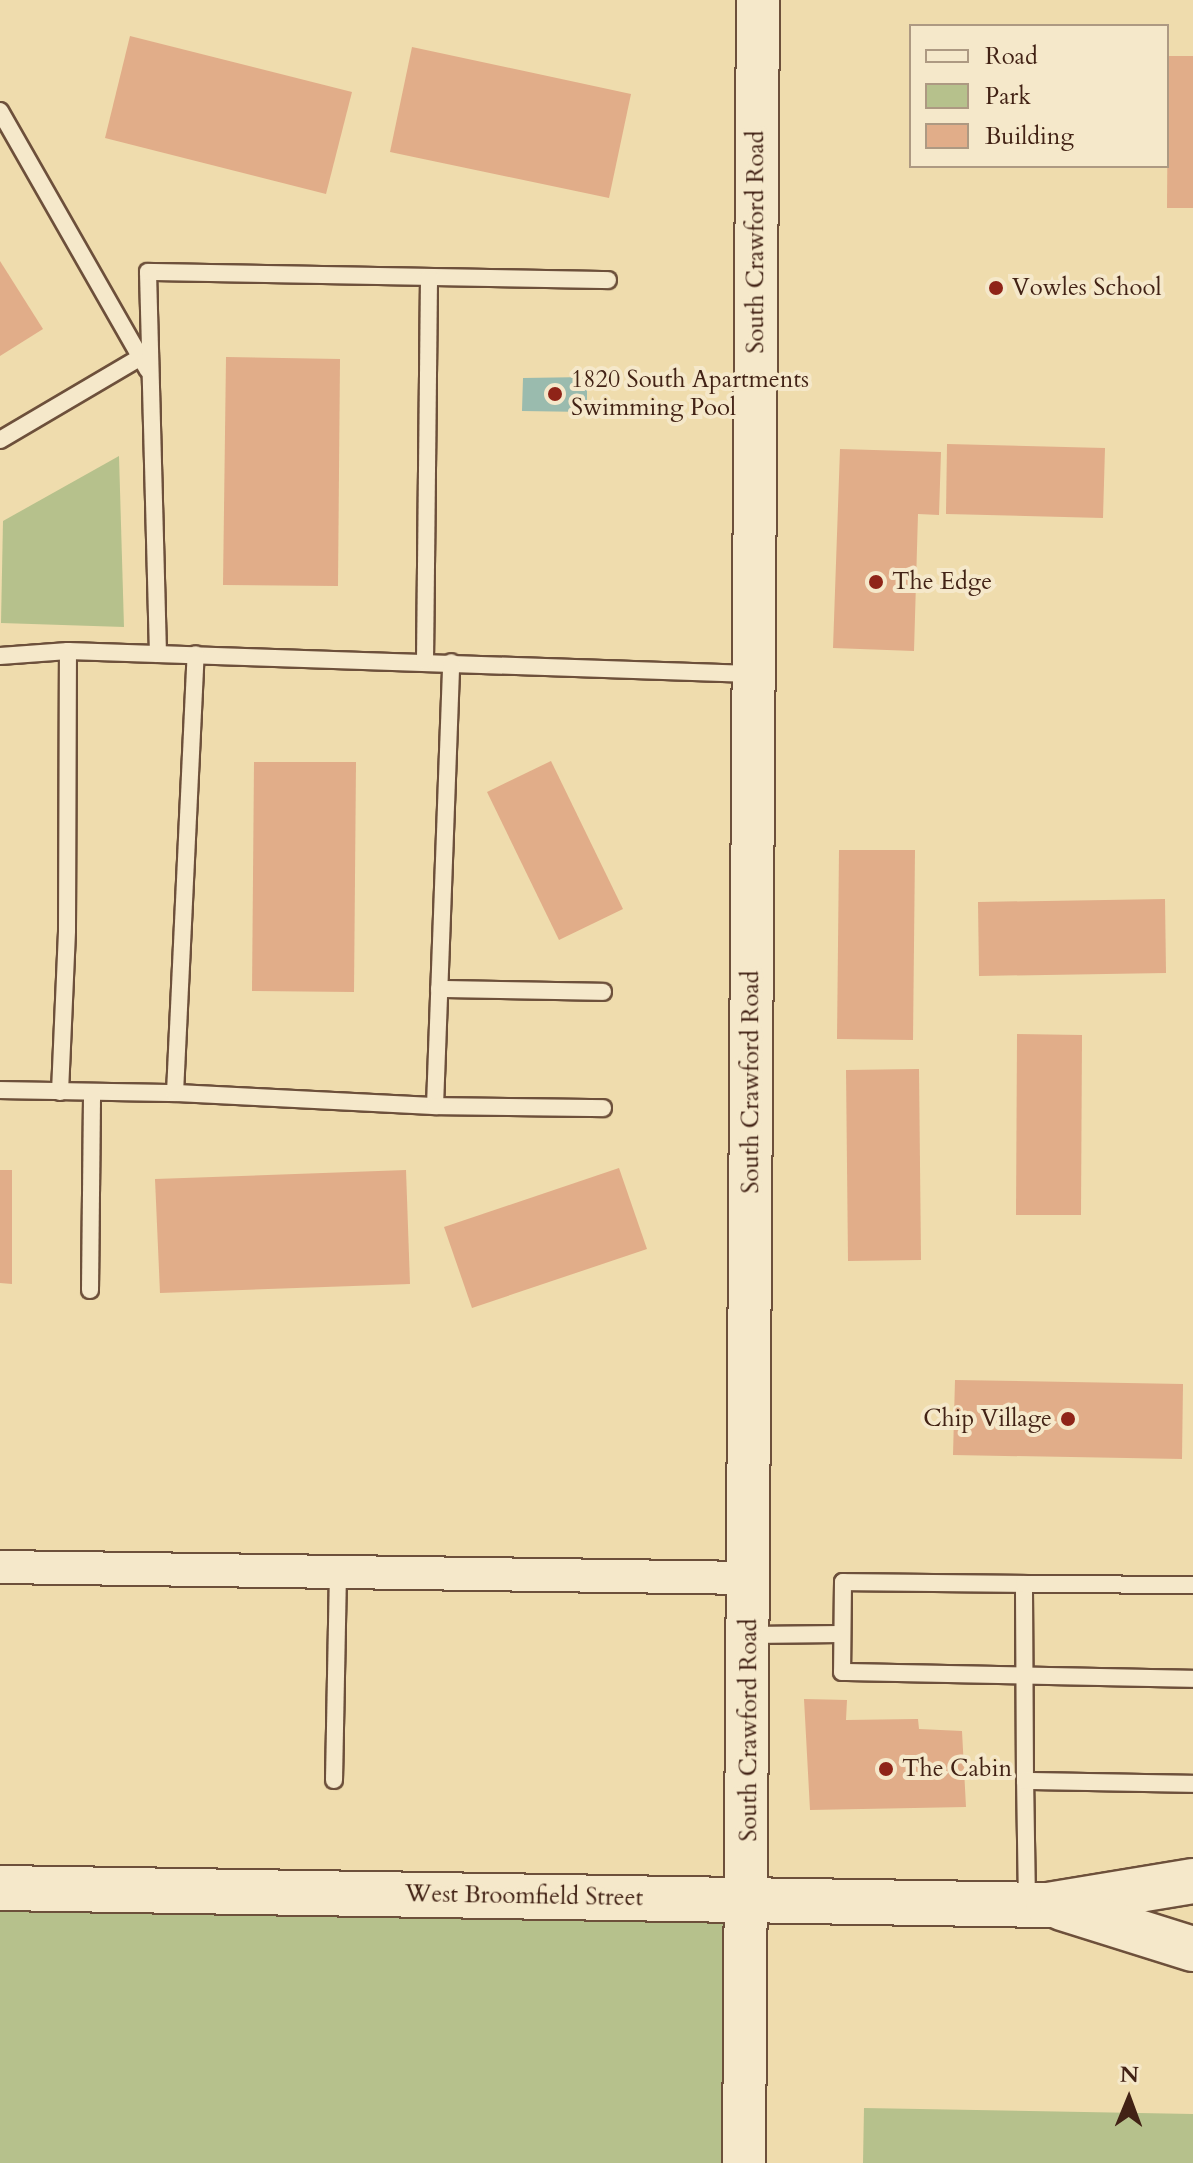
<!DOCTYPE html>
<html>
<head>
<meta charset="utf-8">
<style>
	body { margin:0 }
	#map { position:relative; width:1193px; height:2163px; overflow:hidden; background:#efdcad; font-family:Cardo,serif }
	div>[style] { position:absolute }
	[style*='--x'] { left:calc(var(--x)*1px); top:calc(var(--y)*1px); width:calc(var(--w)*1px); rotate:calc(var(--a)*1deg) }
	.green>* { inset:0; background:#b6c18c }
	.water>* { inset:0; background:#9abbae }
	.building>* { inset:0; background:#e1ad89 }
	.roads { filter:drop-shadow(2px 0 #6d503b) drop-shadow(-2px 0 #6d503b) drop-shadow(0 2px #6d503b) drop-shadow(0 -2px #6d503b) }
	.service>* { height:16px; margin:-8px; padding:0 8px; transform-origin:8px; border-radius:8px; background:#f5e8ca }
	.minor>* { height:32px; margin:-16px; padding:0 16px; transform-origin:16px; border-radius:16px; background:#f5e8ca }
	.tertiary>* { height:42px; margin:-21px; padding:0 21px; transform-origin:21px; border-radius:21px; background:#f5e8ca }
	.secondary>* { height:44px; margin:-22px; padding:0 22px; transform-origin:22px; border-radius:22px; background:#f5e8ca }
	.dots>* { width:22px; height:22px; translate:-50% -50%; box-sizing:border-box; border:4px solid #f5e8ca; border-radius:50% }
	span { translate:-50% -50%; white-space:nowrap; text-align:center; line-height:1.15; -webkit-text-stroke:8px #f5e8ca; paint-order:stroke }
	.street-label { font-size:24px; color:#422215 }
	.poi-label { font-size:24px; color:#422215 }
	.left { translate:0 -50%; text-align:left }
	.right { translate:-100% -50%; text-align:right }
	.legend { position:absolute; left:909px; top:24px; width:260px; height:144px; box-sizing:border-box; background:#f5e8ca; border:2px solid #ad9982; margin:0; padding:10px 14px; list-style:none; font-size:24px; color:#422215 }
	.legend li { display:flex; align-items:center; gap:16px; height:40px }
	.legend b { width:40px; border:2px solid #ad9982 }
	.north { position:absolute; left:1089px; top:2059px; width:80px; height:80px; -webkit-text-stroke:6px #f5e8ca; paint-order:stroke; rotate:1deg; font-size:22px; font-weight:700; line-height:32px; text-align:center; color:#422215 }
	.north::after { content:''; display:block; margin:auto; width:28px; height:36px; background:#422215; clip-path:polygon(50% 0,100% 100%,50% 72%,0 100%) }
</style>
</head>
<body>
<div id="map">
	<div class="green">
		<i style="clip-path:polygon(119px 456px,124px 627px,1px 623px,3px 521px)"></i>
		<i style="clip-path:polygon(0 1897px,752px 1911px,746px 2163px,0 2163px)"></i>
		<i style="clip-path:polygon(864px 2108px,1193px 2114px,1193px 2163px,863px 2163px)"></i>
	</div>
	<div class="water">
		<i style="clip-path:polygon(587px 377px,587px 412px,522px 411px,523px 378px)"></i>
	</div>
	<div class="building">
		<i style="clip-path:polygon(130px 36px,352px 92px,326px 194px,105px 138px)"></i>
		<i style="clip-path:polygon(412px 47px,631px 94px,609px 198px,390px 152px)"></i>
		<i style="clip-path:polygon(1168px 56px,1193px 56px,1193px 208px,1167px 208px)"></i>
		<i style="clip-path:polygon(0 261px,43px 329px,0 356px)"></i>
		<i style="clip-path:polygon(226px 357px,340px 359px,338px 586px,223px 585px)"></i>
		<i style="clip-path:polygon(947px 444px,1105px 448px,1103px 518px,946px 514px)"></i>
		<i style="clip-path:polygon(840px 449px,941px 452px,939px 515px,918px 514px,914px 651px,833px 648px)"></i>
		<i style="clip-path:polygon(551px 761px,623px 909px,559px 940px,487px 792px)"></i>
		<i style="clip-path:polygon(254px 762px,356px 762px,354px 992px,252px 991px)"></i>
		<i style="clip-path:polygon(839px 850px,915px 850px,913px 1040px,837px 1039px)"></i>
		<i style="clip-path:polygon(1165px 899px,1166px 973px,979px 976px,978px 902px)"></i>
		<i style="clip-path:polygon(1017px 1034px,1082px 1035px,1081px 1215px,1016px 1215px)"></i>
		<i style="clip-path:polygon(919px 1069px,921px 1260px,848px 1261px,846px 1070px)"></i>
		<i style="clip-path:polygon(619px 1168px,647px 1249px,472px 1308px,444px 1227px)"></i>
		<i style="clip-path:polygon(0 1170px,12px 1170px,12px 1284px,0 1283px)"></i>
		<i style="clip-path:polygon(406px 1170px,410px 1284px,160px 1293px,155px 1179px)"></i>
		<i style="clip-path:polygon(955px 1380px,1183px 1384px,1182px 1459px,953px 1455px)"></i>
		<i style="clip-path:polygon(804px 1699px,847px 1700px,846px 1720px,918px 1719px,919px 1729px,962px 1731px,966px 1807px,810px 1810px)"></i>
	</div>
	<div class="roads">
		<div class="service">
			<i style="--x:0;--y:111;--w:298;--a:60.3"></i>
			<i style="--x:0;--y:440;--w:164;--a:-30.5"></i>
			<i style="--x:158;--y:654;--w:382;--a:-91.5"></i>
			<i style="--x:148;--y:272;--w:460;--a:1"></i>
			<i style="--x:0;--y:656;--w:68;--a:-4.2"></i>
			<i style="--x:68;--y:651;--w:684;--a:1.93"></i>
			<i style="--x:425;--y:661;--w:384;--a:-89.4"></i>
			<i style="--x:439;--y:989;--w:164;--a:1"></i>
			<i style="--x:0;--y:1090;--w:175;--a:1"></i>
			<i style="--x:175;--y:1093;--w:439;--a:-87.3"></i>
			<i style="--x:60;--y:1092;--w:162;--a:-87.5"></i>
			<i style="--x:67;--y:930;--w:279;--a:-89.8"></i>
			<i style="--x:175;--y:1093;--w:260;--a:2.9"></i>
			<i style="--x:435;--y:1106;--w:444;--a:-87.9"></i>
			<i style="--x:435;--y:1106;--w:168;--a:0.7"></i>
			<i style="--x:90;--y:1290;--w:198;--a:-89.4"></i>
			<i style="--x:1024;--y:1584;--w:181;--a:-179.4"></i>
			<i style="--x:843;--y:1582;--w:90;--a:90.6"></i>
			<i style="--x:842;--y:1672;--w:351;--a:1.1"></i>
			<i style="--x:749;--y:1635;--w:92;--a:-0.6"></i>
			<i style="--x:334;--y:1780;--w:206;--a:-88.9"></i>
			<i style="--x:1025;--y:1781;--w:197;--a:-90.3"></i>
			<i style="--x:1024;--y:1584;--w:169;--a:0.3"></i>
			<i style="--x:1027;--y:1903;--w:122;--a:-90.9"></i>
			<i style="--x:1025;--y:1781;--w:168;--a:1"></i>
		</div>
		<div class="minor">
			<i style="--x:0;--y:1567;--w:749;--a:0.84"></i>
		</div>
		<div class="tertiary">
			<i style="--x:744;--y:2163;--w:2163;--a:-89.63"></i>
		</div>
		<div class="secondary">
			<i style="--x:0;--y:1888;--w:1048;--a:0.93"></i>
			<i style="--x:1048;--y:1905;--w:147;--a:-9.4"></i>
			<i style="--x:1062;--y:1908;--w:137;--a:17.4"></i>
		</div>
	</div>
	<div class="dots">
		<i style="left:996px;top:288px;background:#8f2418"></i>
		<i style="left:555px;top:394px;background:#8f2418"></i>
		<i style="left:876px;top:582px;background:#8f2418"></i>
		<i style="left:1068px;top:1419px;background:#8f2418"></i>
		<i style="left:886px;top:1769px;background:#8f2418"></i>
	</div>
	<div class="street-label">
		<span style="left:756px;top:242px;rotate:-90deg">South Crawford Road</span>
		<span style="left:751px;top:1082px;rotate:-90deg">South Crawford Road</span>
		<span style="left:749px;top:1730px;rotate:-90deg">South Crawford Road</span>
		<span style="left:524px;top:1896px;rotate:1deg">West Broomfield Street</span>
	</div>
	<div class="poi-label">
		<span class="left" style="left:1012px;top:288px">Vowles School</span>
		<span class="left" style="left:571px;top:394px">1820 South Apartments<br>Swimming Pool</span>
		<span class="left" style="left:892px;top:582px">The Edge</span>
		<span class="right" style="left:1052px;top:1419px">Chip Village</span>
		<span class="left" style="left:902px;top:1769px">The Cabin</span>
	</div>
	<ul class="legend">
	<li><b style="height:10px;background:#f5e8ca"></b>Road</li>
	<li><b style="height:22px;background:#b6c18c"></b>Park</li>
	<li><b style="height:22px;background:#e1ad89"></b>Building</li>
	</ul>
	<div class="north">N</div>
</div>
</body>
</html>
